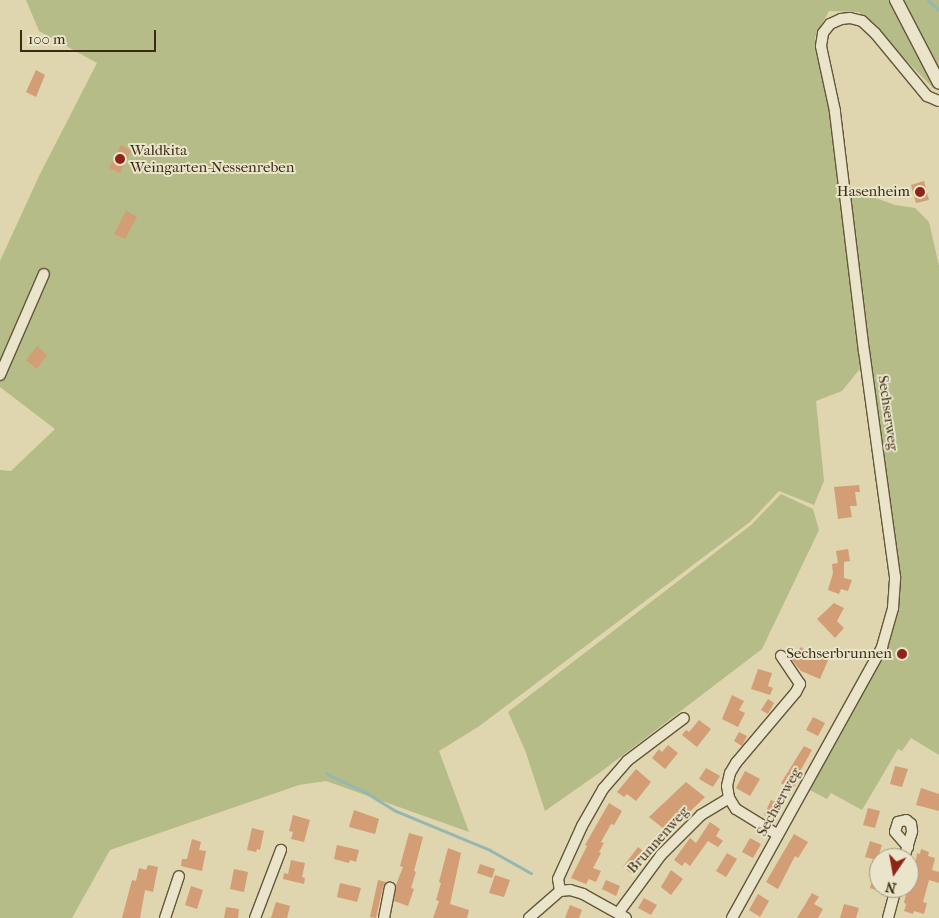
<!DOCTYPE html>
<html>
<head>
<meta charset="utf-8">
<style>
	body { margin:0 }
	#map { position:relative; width:939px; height:918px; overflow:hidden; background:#dfd5ae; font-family:"IM FELL French Canon",serif }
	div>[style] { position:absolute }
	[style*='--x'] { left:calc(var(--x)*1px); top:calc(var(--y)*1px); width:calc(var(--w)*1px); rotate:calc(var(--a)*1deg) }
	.green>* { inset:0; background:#b5bc88 }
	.stream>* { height:2.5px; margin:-1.25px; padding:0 1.25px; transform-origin:1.25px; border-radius:1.25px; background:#95b7b2 }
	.building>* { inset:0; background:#d39d75 }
	.roads { filter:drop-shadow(1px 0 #64563a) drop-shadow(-1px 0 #64563a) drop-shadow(0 1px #64563a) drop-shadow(0 -1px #64563a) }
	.minor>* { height:10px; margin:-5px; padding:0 5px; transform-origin:5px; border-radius:5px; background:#eae4ca }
	.tertiary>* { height:12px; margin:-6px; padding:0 6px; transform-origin:6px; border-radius:6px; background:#eae4ca }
	.dots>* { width:14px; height:14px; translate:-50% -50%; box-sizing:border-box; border:2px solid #eae4ca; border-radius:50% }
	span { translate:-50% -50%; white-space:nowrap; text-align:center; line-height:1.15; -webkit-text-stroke:4px #eae4ca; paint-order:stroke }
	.poi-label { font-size:15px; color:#3b2b13 }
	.left { translate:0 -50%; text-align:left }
	.right { translate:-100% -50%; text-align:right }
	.street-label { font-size:15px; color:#3b2b13 }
	.north { position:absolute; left:869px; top:848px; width:50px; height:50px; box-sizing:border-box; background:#eae4ca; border:1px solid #a49a81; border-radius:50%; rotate:192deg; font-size:14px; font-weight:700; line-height:20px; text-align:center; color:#3b2b13 }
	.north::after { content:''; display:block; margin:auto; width:18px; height:22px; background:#8f2418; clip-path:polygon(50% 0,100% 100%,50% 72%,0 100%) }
	.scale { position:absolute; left:20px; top:30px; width:136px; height:22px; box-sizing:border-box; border:2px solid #3b2b13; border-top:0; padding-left:6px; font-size:15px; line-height:18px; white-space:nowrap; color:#3b2b13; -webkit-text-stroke:4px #eae4ca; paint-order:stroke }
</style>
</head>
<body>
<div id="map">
	<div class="green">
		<i style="clip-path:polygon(26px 0,939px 0,939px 86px,934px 89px,859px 12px,829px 11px,815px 37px,830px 111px,839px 197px,863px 365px,842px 391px,816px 401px,824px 481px,814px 505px,779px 491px,750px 522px,478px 727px,439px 751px,469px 832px,326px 781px,299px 785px,110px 850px,72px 918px,0 918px,0 470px,11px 471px,55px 429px,0 387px,0 261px,40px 174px,97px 63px,39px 31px)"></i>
		<i style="clip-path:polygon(844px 195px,873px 197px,895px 205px,915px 208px,929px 222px,939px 266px,939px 755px,911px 738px,902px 751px,898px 749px,862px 810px,831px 793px,827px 799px,804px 787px,882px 647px,895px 577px)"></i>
		<i style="clip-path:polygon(781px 494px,813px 509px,819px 530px,762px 649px,602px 771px,545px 811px,525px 750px,508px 712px,751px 525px)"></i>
	</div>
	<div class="stream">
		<i style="--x:928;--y:0;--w:15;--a:42"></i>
		<i style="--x:326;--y:773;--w:46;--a:26"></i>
		<i style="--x:367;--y:793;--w:34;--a:32"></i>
		<i style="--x:396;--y:811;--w:102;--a:22.5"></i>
		<i style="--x:490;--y:850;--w:47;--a:29.3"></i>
	</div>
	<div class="building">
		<i style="clip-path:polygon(36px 70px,45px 75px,36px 97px,26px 92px)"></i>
		<i style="clip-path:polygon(121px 145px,131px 151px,120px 173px,109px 168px)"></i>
		<i style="clip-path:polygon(924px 181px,929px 200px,916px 203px,911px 185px)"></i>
		<i style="clip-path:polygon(126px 211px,137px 217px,125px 239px,114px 234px)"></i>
		<i style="clip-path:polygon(37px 346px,47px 355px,37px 369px,26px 360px)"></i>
		<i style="clip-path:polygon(859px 485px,860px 492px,855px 492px,857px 506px,850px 506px,852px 517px,838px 519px,834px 487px)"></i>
		<i style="clip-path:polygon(848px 549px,850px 561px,844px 562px,844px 578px,852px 580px,848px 591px,841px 589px,839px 594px,828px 590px,833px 573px,832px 564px,838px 563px,836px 551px)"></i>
		<i style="clip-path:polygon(834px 603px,844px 608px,837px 621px,844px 628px,835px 638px,817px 619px)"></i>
		<i style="clip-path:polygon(801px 647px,817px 660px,820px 654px,829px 658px,820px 679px,801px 671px,791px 659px)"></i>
		<i style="clip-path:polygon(758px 669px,772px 673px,768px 686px,773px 688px,770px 695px,751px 689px)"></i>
		<i style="clip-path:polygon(732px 695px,744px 701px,739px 710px,745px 713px,738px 727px,722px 719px)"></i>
		<i style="clip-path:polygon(768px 699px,774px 703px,768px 714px,761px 710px)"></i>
		<i style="clip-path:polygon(813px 717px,825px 723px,818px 736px,806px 730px)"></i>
		<i style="clip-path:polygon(699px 720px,711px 729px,697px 747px,682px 735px,686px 730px,689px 732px)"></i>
		<i style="clip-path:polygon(739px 732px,747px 736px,742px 746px,734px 741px)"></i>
		<i style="clip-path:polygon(668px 745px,678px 753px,665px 769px,652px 758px,659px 749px,662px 752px)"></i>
		<i style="clip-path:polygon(804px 746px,812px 750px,798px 775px,800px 777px,792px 790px,781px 783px)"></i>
		<i style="clip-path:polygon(895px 766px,908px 769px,902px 787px,890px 784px)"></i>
		<i style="clip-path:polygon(706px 768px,720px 776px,713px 787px,699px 779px)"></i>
		<i style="clip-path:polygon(636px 769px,651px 782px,636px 801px,627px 794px,624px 797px,617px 792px)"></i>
		<i style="clip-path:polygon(745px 771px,760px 779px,750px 796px,736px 788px)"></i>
		<i style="clip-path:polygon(686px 782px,705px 797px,671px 830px,667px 826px,664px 829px,649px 817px)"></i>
		<i style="clip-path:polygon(921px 788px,939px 794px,939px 811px,916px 805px)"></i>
		<i style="clip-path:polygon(771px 800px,782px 805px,775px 820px,764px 815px)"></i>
		<i style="clip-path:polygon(609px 803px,622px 811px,614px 825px,611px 824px,601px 842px,604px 843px,599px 852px,601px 853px,593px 868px,601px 871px,596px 882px,589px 879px,586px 884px,571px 878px,587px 846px,585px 845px)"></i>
		<i style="clip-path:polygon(868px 808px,880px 811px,875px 828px,863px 825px)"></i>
		<i style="clip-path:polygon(354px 810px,379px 819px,375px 834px,349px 827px)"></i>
		<i style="clip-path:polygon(293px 815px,310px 820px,304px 842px,291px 839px,293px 832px,289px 831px)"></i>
		<i style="clip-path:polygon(710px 822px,720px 829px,716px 836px,723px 841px,718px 847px,708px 841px,690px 866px,685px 862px,682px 866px,674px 860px,690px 838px,696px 843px)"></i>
		<i style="clip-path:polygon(252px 828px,264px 831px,260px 850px,257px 849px,256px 852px,247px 850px)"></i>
		<i style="clip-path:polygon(409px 833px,423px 837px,414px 871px,416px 872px,411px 888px,414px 889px,408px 906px,394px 901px,396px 885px,403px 867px,400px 866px)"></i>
		<i style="clip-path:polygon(794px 834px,808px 842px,798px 858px,795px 856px,778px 889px,766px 882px)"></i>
		<i style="clip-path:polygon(750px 838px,761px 844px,753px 858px,742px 852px)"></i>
		<i style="clip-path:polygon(192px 839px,201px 842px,199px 850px,206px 851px,202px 871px,181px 866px,182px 859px,187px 859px)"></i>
		<i style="clip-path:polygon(870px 841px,882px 845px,877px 860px,865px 857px)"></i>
		<i style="clip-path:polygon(337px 845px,359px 850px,356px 862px,350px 860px,349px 863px,334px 859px)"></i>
		<i style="clip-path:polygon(638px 847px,647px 854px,634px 875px,623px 867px)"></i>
		<i style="clip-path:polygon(448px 848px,461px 853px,450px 904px,469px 910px,467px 918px,433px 918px,439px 901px,436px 900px,441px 883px,439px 882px)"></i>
		<i style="clip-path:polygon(921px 849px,929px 852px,928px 856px,935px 858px,932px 870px,939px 872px,939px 883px,929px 880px,923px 902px,927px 903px,924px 914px,914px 911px,913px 914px,904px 911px,906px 905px,904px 902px,908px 888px,911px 887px,917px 853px,920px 854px)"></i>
		<i style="clip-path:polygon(727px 853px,737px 859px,726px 877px,716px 871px)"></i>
		<i style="clip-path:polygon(291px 860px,305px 863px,302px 877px,305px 878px,304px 884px,283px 879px,284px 873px,288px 874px)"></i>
		<i style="clip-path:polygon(480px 864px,495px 869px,492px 878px,477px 873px)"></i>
		<i style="clip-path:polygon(148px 865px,158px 867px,153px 892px,145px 890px,140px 918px,122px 918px,132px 880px,136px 881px,139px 868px,146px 870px)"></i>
		<i style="clip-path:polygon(877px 865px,879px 865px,879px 891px,870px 888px)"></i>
		<i style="clip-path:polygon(234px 869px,248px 872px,244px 892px,230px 889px)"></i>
		<i style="clip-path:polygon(671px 870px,683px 879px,671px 895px,661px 887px)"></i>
		<i style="clip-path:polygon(495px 875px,510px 880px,504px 897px,489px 893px)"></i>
		<i style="clip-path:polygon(378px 880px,386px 882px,383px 887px,376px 918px,370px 917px)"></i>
		<i style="clip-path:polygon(606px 880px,620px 886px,616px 896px,602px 889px)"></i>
		<i style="clip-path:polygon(340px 883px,361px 888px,357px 902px,337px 897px)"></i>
		<i style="clip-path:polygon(191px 886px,203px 890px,197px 909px,185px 905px)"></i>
		<i style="clip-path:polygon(812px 893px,819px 897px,814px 904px,823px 909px,818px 918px,797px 918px)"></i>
		<i style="clip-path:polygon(758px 894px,769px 901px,760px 917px,749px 910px)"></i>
		<i style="clip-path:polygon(644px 898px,657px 905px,651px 915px,638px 908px)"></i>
		<i style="clip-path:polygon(276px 902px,290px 906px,287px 918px,271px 918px)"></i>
		<i style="clip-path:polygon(844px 904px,859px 908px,856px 918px,840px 918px)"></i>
		<i style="clip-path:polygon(570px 905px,582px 910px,579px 918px,565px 918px)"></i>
		<i style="clip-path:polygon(226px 907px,239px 909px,238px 918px,224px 918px)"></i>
	</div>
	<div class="roads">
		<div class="minor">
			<i style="--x:0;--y:375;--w:110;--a:-66.5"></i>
			<i style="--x:729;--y:798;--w:13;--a:58"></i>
			<i style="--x:736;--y:809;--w:49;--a:31.8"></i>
			<i style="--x:904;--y:858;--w:28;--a:-73"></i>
			<i style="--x:912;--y:831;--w:7;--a:-98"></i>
			<i style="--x:911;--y:824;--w:6;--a:-141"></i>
			<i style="--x:906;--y:820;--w:8;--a:166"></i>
			<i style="--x:898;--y:822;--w:10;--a:107"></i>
			<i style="--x:895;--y:832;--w:20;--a:49"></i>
			<i style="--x:560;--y:891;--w:12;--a:-99"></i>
			<i style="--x:558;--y:879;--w:58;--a:-65.6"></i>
			<i style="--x:582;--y:826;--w:43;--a:-60.4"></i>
			<i style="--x:603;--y:789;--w:37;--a:-49"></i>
			<i style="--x:627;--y:761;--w:71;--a:-37"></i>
			<i style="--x:560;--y:891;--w:10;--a:-6"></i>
			<i style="--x:570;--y:890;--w:14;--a:17"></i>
			<i style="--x:583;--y:894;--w:49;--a:29.2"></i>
			<i style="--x:619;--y:912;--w:71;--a:-53.6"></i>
			<i style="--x:661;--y:855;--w:57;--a:-45"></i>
			<i style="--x:701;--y:815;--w:33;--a:-31"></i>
			<i style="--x:729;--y:798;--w:12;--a:-99"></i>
			<i style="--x:727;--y:786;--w:13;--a:-77"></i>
			<i style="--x:730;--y:773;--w:12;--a:-59"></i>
			<i style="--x:736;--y:763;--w:93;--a:-49.8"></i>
			<i style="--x:796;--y:692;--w:9;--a:-63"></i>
			<i style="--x:800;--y:684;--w:34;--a:-124"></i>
			<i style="--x:165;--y:918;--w:44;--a:-71.6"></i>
			<i style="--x:255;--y:918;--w:73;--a:-69.1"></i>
			<i style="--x:384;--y:918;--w:31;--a:-79"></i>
			<i style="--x:529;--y:918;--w:41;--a:-41.1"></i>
			<i style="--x:732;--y:918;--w:310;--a:-61"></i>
			<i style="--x:882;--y:647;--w:41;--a:-74.2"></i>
			<i style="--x:893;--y:608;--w:31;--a:-86"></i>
			<i style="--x:895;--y:577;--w:227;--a:-97.8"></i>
			<i style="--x:864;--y:352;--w:243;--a:-96.9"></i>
			<i style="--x:835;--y:111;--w:66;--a:-102.2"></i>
			<i style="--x:821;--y:46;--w:13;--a:-81"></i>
			<i style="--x:823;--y:33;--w:11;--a:-52"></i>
			<i style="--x:830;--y:24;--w:12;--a:-24"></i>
			<i style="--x:841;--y:19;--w:9;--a:-6"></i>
			<i style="--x:850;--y:18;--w:12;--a:14"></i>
			<i style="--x:862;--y:21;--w:18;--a:43"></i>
			<i style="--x:875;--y:33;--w:82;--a:50.5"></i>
			<i style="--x:927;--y:96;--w:13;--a:23"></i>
			<i style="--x:888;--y:918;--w:31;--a:-75"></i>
		</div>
		<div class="tertiary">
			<i style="--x:896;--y:0;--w:93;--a:62.6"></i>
		</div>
	</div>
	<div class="dots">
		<i style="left:120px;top:159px;background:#8f2418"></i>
		<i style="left:920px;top:192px;background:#8f2418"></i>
		<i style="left:902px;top:654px;background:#8f2418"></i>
	</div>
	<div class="poi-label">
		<span class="left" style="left:130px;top:159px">Waldkita<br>Weingarten-Nessenreben</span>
		<span class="right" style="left:910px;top:192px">Hasenheim</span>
		<span class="right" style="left:892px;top:654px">Sechserbrunnen</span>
	</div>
	<div class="street-label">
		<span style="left:888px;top:413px;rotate:82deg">Sechserweg</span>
		<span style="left:779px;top:802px;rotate:-61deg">Sechserweg</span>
		<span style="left:658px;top:840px;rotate:-48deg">Brunnenweg</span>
	</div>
	<div class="north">N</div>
	<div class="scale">100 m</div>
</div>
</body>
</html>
